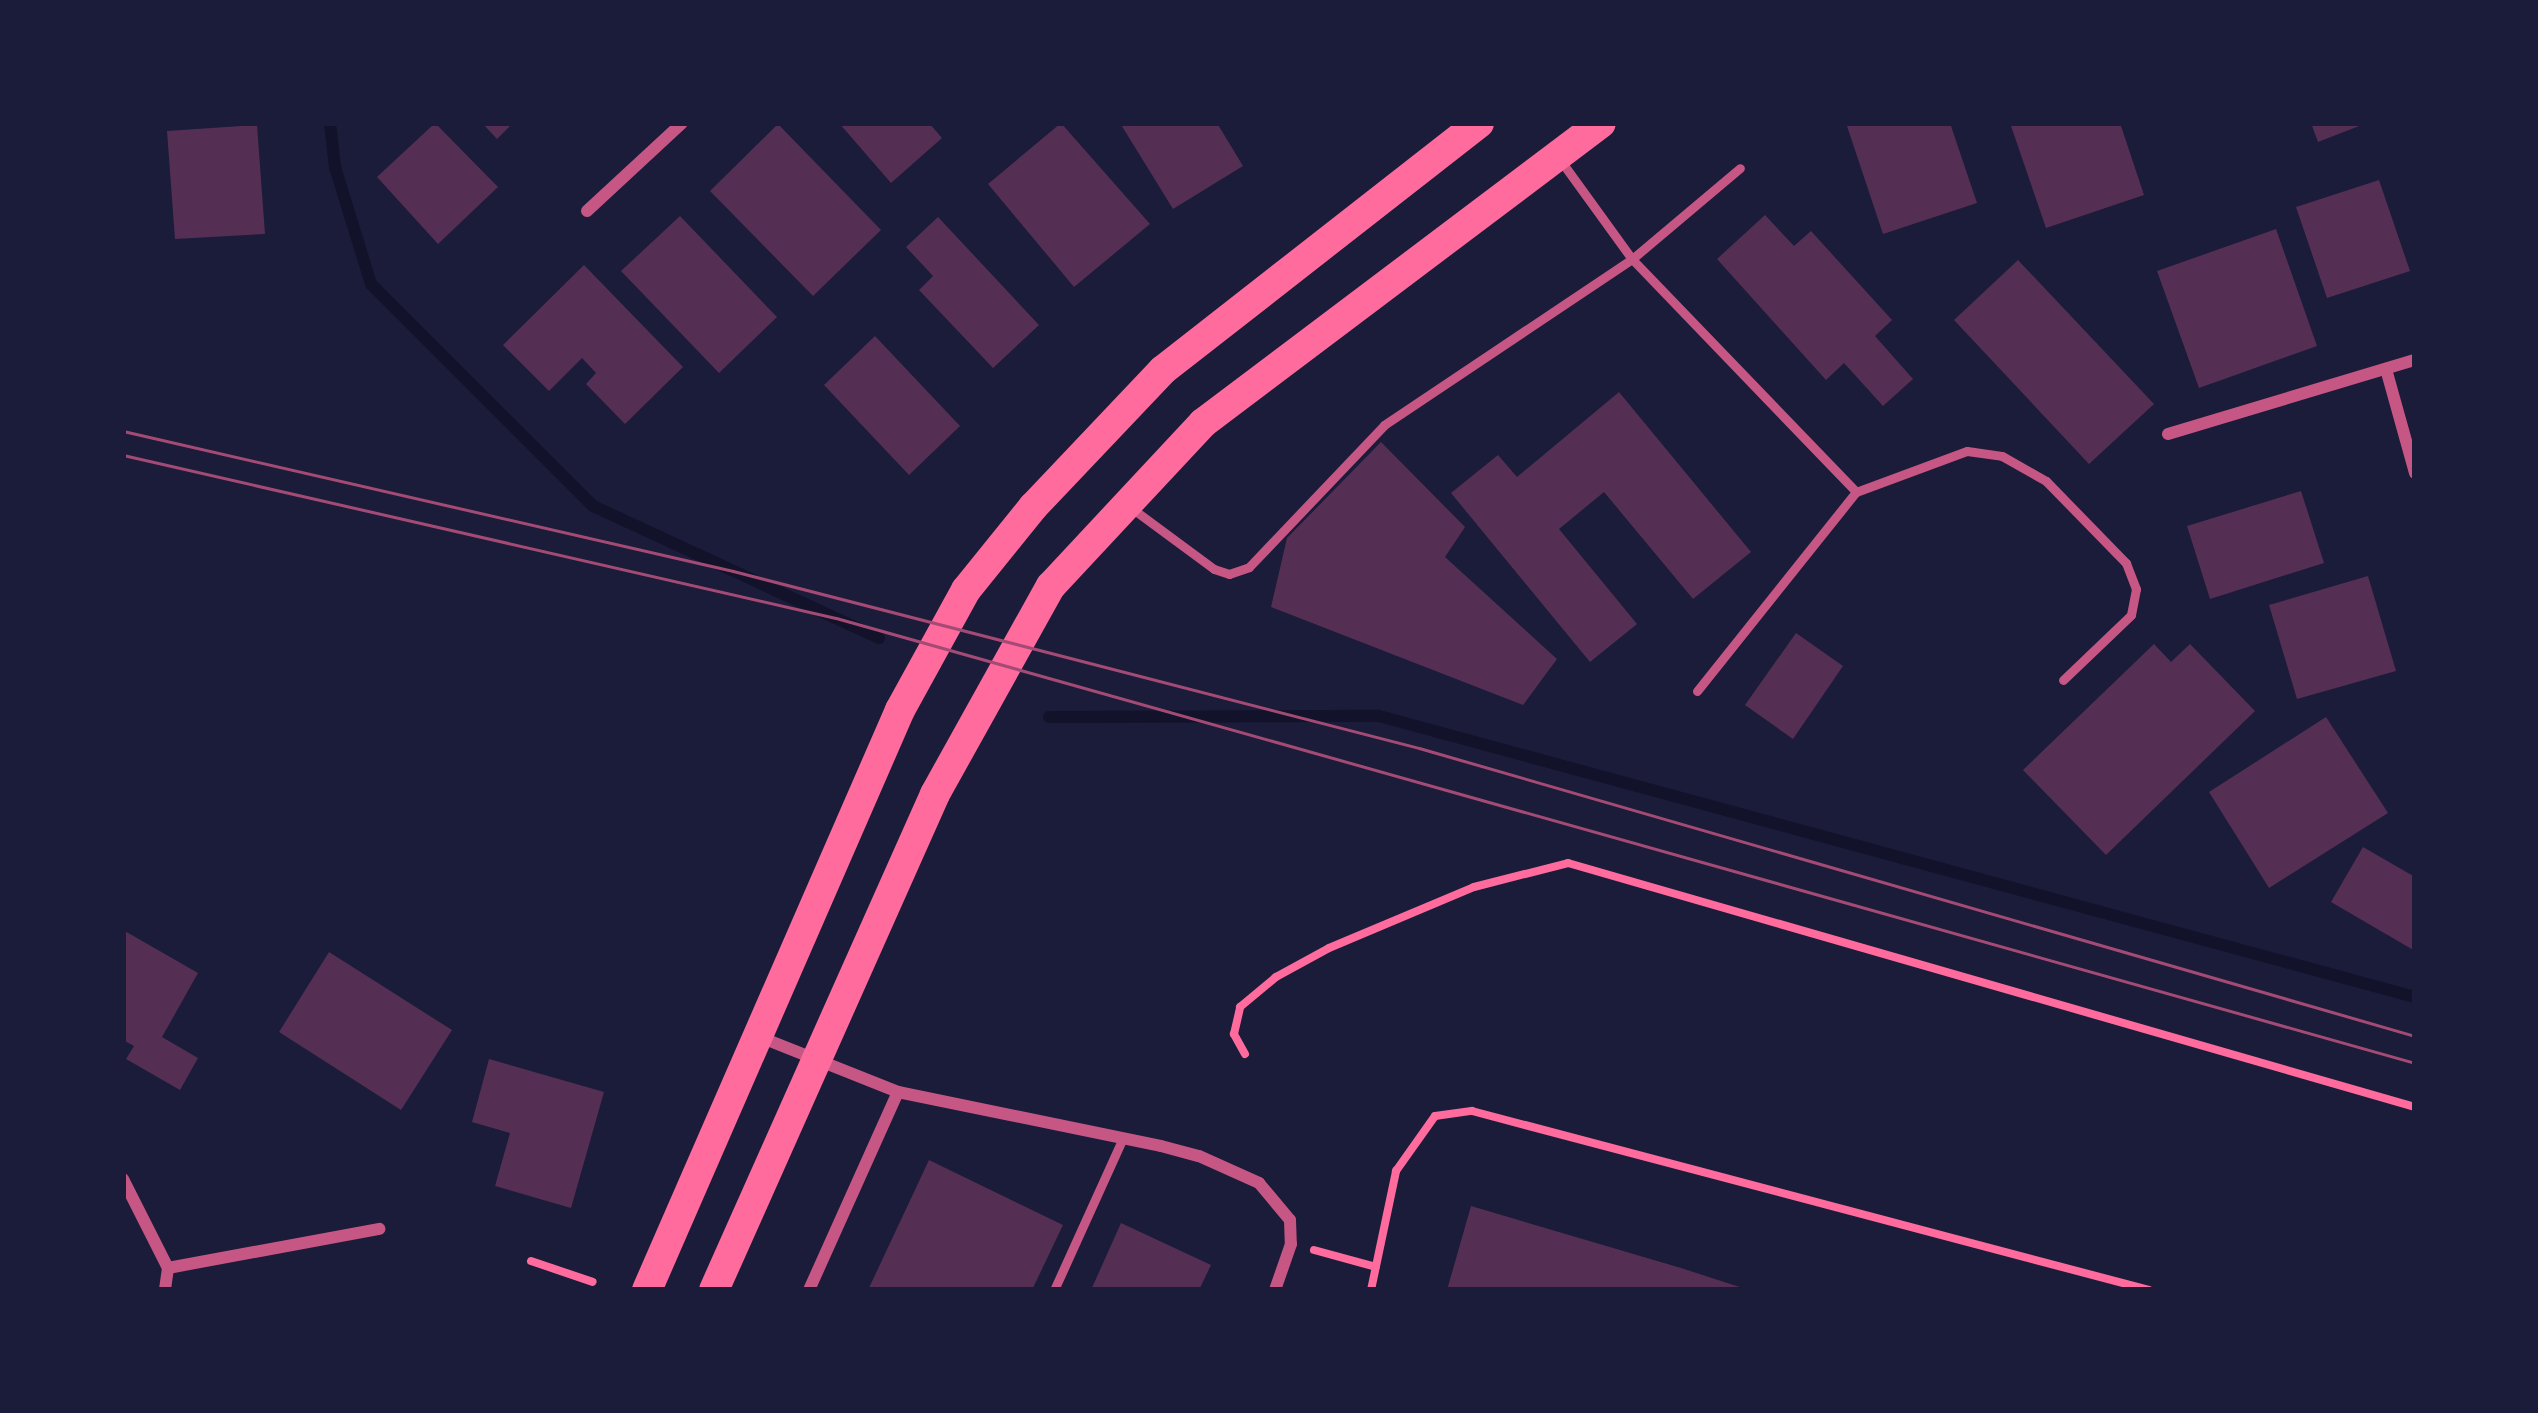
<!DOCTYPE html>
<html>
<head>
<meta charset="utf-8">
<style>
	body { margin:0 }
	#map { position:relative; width:2538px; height:1413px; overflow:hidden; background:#1b1b3a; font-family:"Roboto Condensed",sans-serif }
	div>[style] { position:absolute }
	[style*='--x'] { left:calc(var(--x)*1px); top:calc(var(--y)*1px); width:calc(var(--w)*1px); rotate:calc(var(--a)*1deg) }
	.stream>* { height:12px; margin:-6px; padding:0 6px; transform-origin:6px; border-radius:6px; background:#12122b }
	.building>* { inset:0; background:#542f53 }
	.path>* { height:8px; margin:-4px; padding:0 4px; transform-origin:4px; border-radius:4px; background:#ff6b9d }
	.service>* { height:9px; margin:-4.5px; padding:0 4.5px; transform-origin:4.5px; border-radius:4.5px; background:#c65784 }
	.minor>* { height:12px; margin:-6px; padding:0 6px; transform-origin:6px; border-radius:6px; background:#c65784 }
	.primary>* { height:30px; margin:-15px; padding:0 15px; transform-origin:15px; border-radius:15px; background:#ff6b9d }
	.tram>* { height:3px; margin:-1.5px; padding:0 1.5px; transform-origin:1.5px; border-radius:1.5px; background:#a44b75 }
	span { translate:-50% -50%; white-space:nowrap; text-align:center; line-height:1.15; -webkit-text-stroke:10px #1b1b3a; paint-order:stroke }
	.frame { position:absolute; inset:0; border:126px solid #1b1b3a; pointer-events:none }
</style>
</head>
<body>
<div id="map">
	<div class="stream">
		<i style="--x:330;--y:123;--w:44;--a:83.5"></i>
		<i style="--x:335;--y:167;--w:122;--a:72.9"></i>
		<i style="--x:371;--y:284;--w:314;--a:45"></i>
		<i style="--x:593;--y:506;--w:315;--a:24.8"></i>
		<i style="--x:1049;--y:717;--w:330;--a:-0.2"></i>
		<i style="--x:1379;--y:716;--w:1073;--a:15.18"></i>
	</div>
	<div class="building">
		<i style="clip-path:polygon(435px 123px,498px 187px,438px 244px,377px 177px)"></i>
		<i style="clip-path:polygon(482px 123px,513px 123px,497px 139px)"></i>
		<i style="clip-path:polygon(839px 123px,929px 123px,942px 138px,891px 183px)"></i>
		<i style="clip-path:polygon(1061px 123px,1150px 224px,1074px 287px,988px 184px)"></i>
		<i style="clip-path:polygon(1120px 123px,1217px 123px,1243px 166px,1173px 209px)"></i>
		<i style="clip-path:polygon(1846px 123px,1950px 123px,1977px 203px,1883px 234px)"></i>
		<i style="clip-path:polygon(2010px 123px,2120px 123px,2144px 195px,2046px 228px)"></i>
		<i style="clip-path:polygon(2311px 123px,2367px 123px,2318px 142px)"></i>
		<i style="clip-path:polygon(778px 124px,881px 230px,813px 296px,710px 191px)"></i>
		<i style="clip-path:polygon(257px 125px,265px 234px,175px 239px,167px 131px)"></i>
		<i style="clip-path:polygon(2379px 180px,2410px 271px,2327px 298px,2296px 207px)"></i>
		<i style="clip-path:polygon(1765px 215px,1794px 246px,1811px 231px,1892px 320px,1875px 336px,1913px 379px,1883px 406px,1844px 363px,1826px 380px,1717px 259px)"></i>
		<i style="clip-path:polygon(680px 216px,777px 317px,719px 373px,621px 271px)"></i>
		<i style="clip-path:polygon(938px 217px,1039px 325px,993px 368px,919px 290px,933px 276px,906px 247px)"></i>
		<i style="clip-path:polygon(2276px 229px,2317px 346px,2199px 388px,2157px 271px)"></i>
		<i style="clip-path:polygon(2018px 260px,2154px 404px,2089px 464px,1954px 320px)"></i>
		<i style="clip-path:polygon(584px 265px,683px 367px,625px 424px,586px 384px,596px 373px,582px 358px,549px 391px,503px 345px)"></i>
		<i style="clip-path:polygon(875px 336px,960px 426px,909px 475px,824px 385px)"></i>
		<i style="clip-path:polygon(1619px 392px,1751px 552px,1693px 599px,1604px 492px,1559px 529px,1637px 624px,1590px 662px,1451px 493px,1498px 455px,1517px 477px)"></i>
		<i style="clip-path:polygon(1381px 442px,1465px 527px,1445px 557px,1557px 659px,1523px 705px,1271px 607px,1287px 538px)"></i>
		<i style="clip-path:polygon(2301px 491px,2324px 563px,2210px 599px,2187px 526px)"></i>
		<i style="clip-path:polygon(2368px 576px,2396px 671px,2297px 699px,2269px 605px)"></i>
		<i style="clip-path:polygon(1796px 633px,1843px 666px,1793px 739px,1745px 705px)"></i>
		<i style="clip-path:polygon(2154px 644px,2171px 662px,2190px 644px,2255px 711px,2106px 855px,2023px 770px)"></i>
		<i style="clip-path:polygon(2326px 717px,2388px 813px,2269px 888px,2209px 792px)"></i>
		<i style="clip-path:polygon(2363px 847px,2415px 877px,2415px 951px,2331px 902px)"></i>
		<i style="clip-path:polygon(123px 930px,198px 973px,162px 1037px,198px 1058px,180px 1090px,126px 1059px,134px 1046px,123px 1040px)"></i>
		<i style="clip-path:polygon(329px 952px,452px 1030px,401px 1110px,279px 1032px)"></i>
		<i style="clip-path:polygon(489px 1059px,604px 1092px,571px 1208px,495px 1186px,510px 1133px,472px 1122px)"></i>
		<i style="clip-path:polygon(929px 1160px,1063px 1225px,1032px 1290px,868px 1290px)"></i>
		<i style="clip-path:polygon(1471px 1206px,1681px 1268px,1749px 1290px,1447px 1290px)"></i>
		<i style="clip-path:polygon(1121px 1223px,1211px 1265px,1199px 1290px,1091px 1290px)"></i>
	</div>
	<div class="path">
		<i style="--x:1245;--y:1054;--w:23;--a:-119"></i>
		<i style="--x:1234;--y:1034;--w:28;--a:-77"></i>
		<i style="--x:1240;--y:1007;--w:47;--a:-39.8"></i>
		<i style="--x:1276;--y:977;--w:60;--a:-28.7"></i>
		<i style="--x:1329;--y:948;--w:157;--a:-22.8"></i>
		<i style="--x:1474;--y:887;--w:97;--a:-14.3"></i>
		<i style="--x:1568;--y:863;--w:881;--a:16.07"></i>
		<i style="--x:1314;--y:1250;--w:64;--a:15.3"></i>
		<i style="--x:531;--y:1261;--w:65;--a:18.7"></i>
		<i style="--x:1371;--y:1290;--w:122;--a:-78.1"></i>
		<i style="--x:1396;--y:1171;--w:67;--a:-54.7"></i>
		<i style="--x:1435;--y:1116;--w:37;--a:-8"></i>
		<i style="--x:1472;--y:1111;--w:700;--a:14.81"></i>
	</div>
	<div class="service">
		<i style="--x:1561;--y:161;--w:121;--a:54.1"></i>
		<i style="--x:1632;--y:259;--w:323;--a:46.1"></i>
		<i style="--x:1856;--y:492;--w:118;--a:-20.3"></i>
		<i style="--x:1967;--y:451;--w:35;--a:8"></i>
		<i style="--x:2002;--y:456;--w:51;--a:29.6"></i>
		<i style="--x:2046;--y:481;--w:115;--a:45.7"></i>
		<i style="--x:2126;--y:563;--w:28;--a:69"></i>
		<i style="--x:2136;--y:589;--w:26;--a:101"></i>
		<i style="--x:2131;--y:615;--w:94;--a:136.3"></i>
		<i style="--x:1134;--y:510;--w:99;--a:36.4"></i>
		<i style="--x:1214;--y:569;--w:16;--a:18"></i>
		<i style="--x:1229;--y:574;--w:21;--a:-19"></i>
		<i style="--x:1249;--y:567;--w:196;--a:-46.4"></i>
		<i style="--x:1384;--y:425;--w:298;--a:-33.8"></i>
		<i style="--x:1632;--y:259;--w:141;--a:-40.1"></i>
		<i style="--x:1697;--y:691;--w:255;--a:-51.4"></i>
		<i style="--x:1054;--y:1290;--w:162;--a:-65.6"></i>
	</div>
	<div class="minor">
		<i style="--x:587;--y:211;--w:129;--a:-42.8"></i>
		<i style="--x:2386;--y:369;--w:108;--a:74.4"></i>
		<i style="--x:2168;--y:434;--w:258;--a:-16.7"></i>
		<i style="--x:760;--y:1037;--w:149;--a:21.7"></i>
		<i style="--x:898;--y:1092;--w:268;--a:11.6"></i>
		<i style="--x:1161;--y:1146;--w:39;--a:15"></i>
		<i style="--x:1199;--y:1156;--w:66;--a:24.2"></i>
		<i style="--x:1259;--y:1183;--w:48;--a:50"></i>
		<i style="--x:1290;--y:1220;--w:24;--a:88"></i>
		<i style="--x:1291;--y:1244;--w:49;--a:109.2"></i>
		<i style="--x:123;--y:1179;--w:100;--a:63.2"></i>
		<i style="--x:168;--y:1268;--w:22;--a:98"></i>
		<i style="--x:168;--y:1268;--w:215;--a:-10.5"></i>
		<i style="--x:809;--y:1290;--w:217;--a:-65.8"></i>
	</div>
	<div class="primary">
		<i style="--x:647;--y:1290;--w:633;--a:-66.43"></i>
		<i style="--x:900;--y:710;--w:137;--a:-61.2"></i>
		<i style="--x:966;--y:590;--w:107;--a:-51.1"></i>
		<i style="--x:1033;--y:507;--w:189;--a:-46.5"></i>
		<i style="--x:1163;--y:370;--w:401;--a:-38"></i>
		<i style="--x:714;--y:1290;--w:543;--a:-65.98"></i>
		<i style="--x:935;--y:794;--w:238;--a:-60.9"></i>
		<i style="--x:1051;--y:586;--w:223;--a:-47"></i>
		<i style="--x:1203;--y:423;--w:498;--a:-37"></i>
	</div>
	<div class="tram">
		<i style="--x:123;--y:431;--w:626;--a:12.93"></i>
		<i style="--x:733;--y:571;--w:708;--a:14.47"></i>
		<i style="--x:1419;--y:748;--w:1037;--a:16.13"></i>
		<i style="--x:123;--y:455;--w:731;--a:12.88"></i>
		<i style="--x:836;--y:618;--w:1641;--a:15.74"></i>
	</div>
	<div class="frame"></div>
</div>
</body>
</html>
